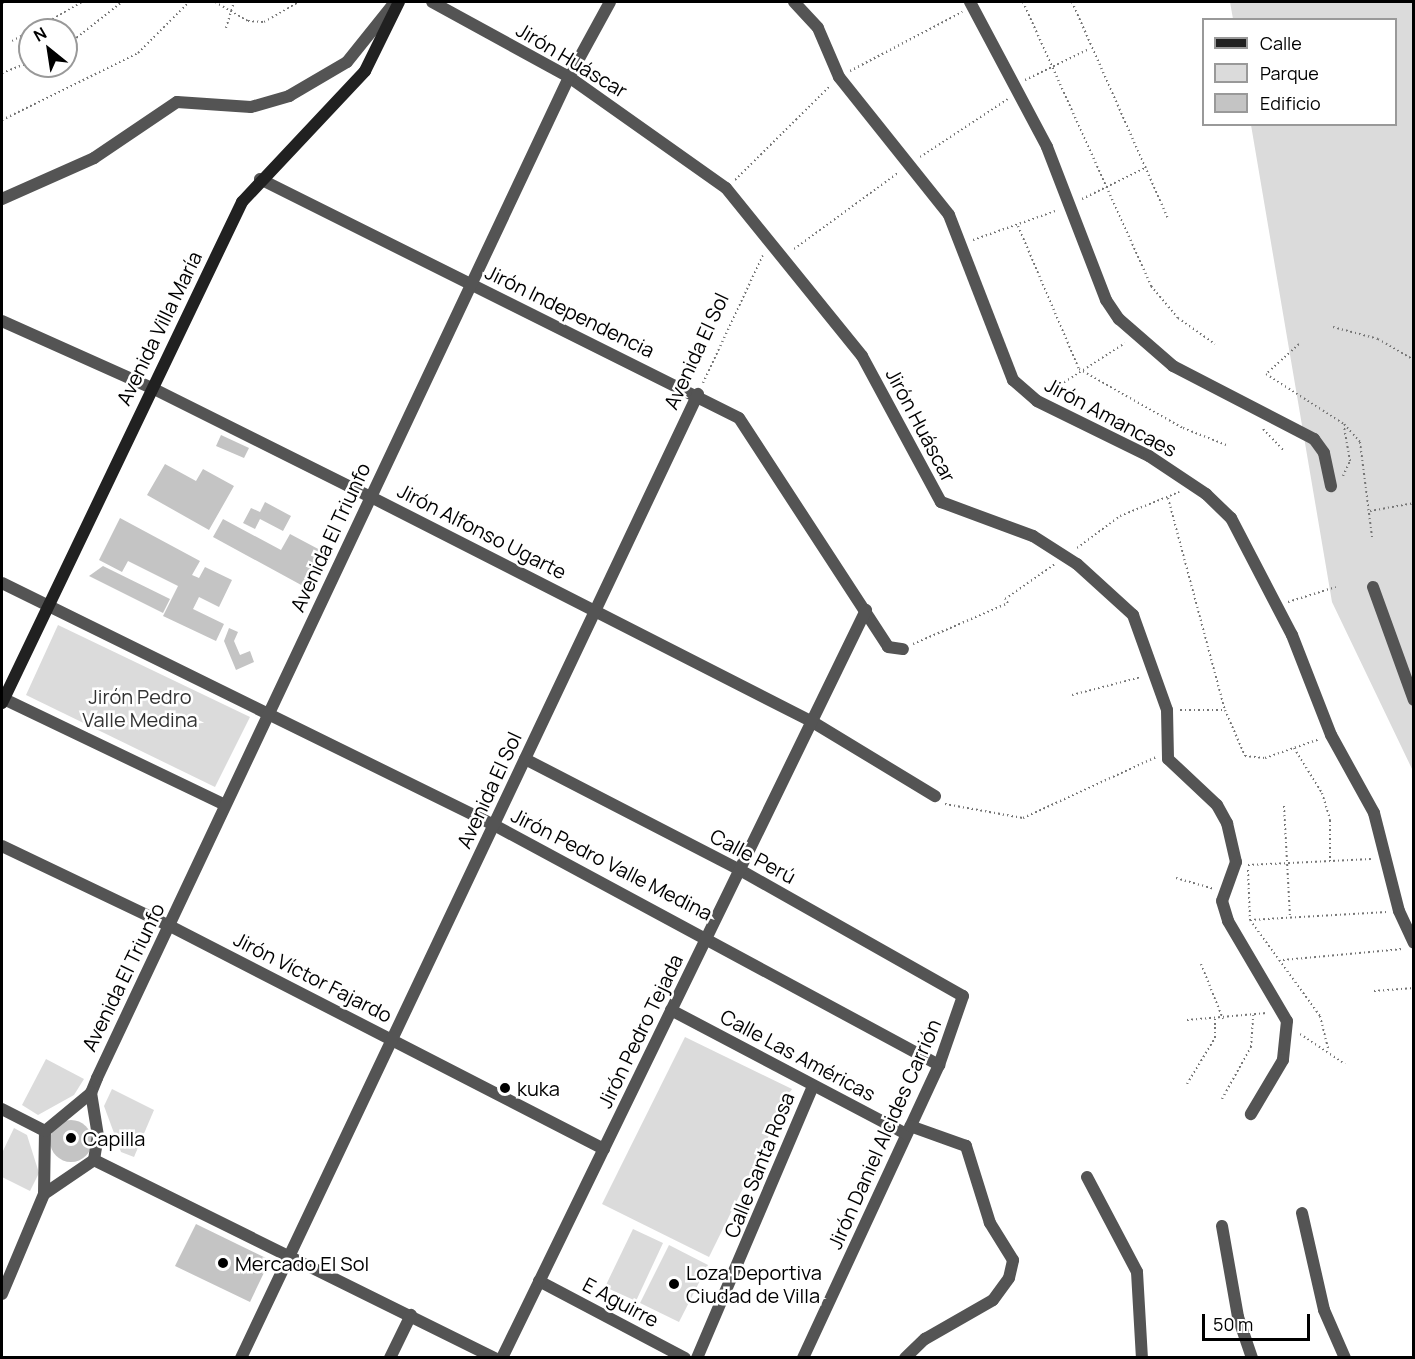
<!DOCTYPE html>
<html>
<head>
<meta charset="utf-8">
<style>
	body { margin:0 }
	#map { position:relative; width:1415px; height:1359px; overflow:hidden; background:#fff; font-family:Manrope,sans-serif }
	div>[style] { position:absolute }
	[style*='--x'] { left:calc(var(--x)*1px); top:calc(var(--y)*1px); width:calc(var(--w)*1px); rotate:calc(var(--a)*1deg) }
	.green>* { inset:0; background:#dbdbdb }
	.building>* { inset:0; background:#c4c4c4 }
	.round { border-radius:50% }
	.path>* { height:2px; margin-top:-1px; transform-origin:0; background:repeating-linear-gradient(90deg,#767676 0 1.5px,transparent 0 4.5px) }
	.minor>* { height:12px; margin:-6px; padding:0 6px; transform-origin:6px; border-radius:6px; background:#545454 }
	.tertiary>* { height:12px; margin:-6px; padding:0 6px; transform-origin:6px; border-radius:6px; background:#545454 }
	.secondary>* { height:12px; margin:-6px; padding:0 6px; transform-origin:6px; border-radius:6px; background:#212121 }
	.dots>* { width:16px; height:16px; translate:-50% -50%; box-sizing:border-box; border:3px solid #fff; border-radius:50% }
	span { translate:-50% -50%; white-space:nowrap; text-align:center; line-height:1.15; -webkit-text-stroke:5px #fff; paint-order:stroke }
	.street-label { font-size:20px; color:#000 }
	.park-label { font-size:20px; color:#323232 }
	.poi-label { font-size:20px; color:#000 }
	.left { translate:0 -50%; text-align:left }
	.frame { position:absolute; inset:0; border:3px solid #000; pointer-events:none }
	.legend { position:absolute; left:1202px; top:18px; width:195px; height:108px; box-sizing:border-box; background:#fff; border:2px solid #999; margin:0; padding:8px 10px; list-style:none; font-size:18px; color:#000 }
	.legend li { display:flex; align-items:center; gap:12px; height:30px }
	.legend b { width:30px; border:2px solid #999 }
	.north { position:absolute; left:18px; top:18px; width:60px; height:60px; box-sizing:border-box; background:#fff; border:2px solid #999; border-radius:50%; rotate:330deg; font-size:16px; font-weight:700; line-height:24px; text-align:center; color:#000 }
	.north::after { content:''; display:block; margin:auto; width:21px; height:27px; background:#000; clip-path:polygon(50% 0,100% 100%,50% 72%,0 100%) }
	.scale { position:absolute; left:1202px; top:1314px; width:108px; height:27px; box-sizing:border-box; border:3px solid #000; border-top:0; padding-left:8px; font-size:18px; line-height:21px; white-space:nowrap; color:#000; -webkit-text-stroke:4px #fff; paint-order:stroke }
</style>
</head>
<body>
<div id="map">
	<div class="green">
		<i style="clip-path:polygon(1230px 2px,1413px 2px,1413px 771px,1332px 602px,1251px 125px,1396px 124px,1396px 20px,1233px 19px)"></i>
		<i style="clip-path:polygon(58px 625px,250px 717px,215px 787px,26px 695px)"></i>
		<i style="clip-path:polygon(685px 1037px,792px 1089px,709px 1257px,602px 1204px)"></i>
		<i style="clip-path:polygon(46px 1059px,84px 1079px,74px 1095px,38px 1115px,22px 1105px)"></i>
		<i style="clip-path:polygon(112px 1089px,154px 1110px,134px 1157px,121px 1152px,104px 1106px)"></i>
		<i style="clip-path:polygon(14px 1128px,27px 1135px,39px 1173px,30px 1191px,2px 1177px,2px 1153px)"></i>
		<i style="clip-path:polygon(633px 1229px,663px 1243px,636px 1301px,605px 1287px)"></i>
		<i style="clip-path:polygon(669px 1245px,708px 1265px,679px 1322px,640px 1303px)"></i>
	</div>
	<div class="building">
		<i style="clip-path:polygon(221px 435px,249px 448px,244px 458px,216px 446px)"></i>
		<i style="clip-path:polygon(165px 464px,196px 481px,203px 469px,234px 486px,209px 530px,147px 495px)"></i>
		<i style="clip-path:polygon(265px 502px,291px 516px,283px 531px,260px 519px,255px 529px,243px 523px,251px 508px,260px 512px)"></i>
		<i style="clip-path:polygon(120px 518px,200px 561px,192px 575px,199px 578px,205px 567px,232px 580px,219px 607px,199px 597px,193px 609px,224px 624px,216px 641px,163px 616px,178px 586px,128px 561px,122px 572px,99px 560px)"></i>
		<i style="clip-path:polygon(223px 519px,281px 550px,290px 534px,322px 551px,303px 586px,213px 537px)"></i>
		<i style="clip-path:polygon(103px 566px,170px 599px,163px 613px,89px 576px)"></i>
		<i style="clip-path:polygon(229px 628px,238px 632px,234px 641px,240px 655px,250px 651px,254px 662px,236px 670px,224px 641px)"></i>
		<i class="round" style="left:50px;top:1120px;width:42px;height:42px"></i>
		<i style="clip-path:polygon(196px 1224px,270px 1260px,250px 1302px,175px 1266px)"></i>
	</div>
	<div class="path">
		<i style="--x:215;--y:2;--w:38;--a:30"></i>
		<i style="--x:248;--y:21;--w:16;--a:4"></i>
		<i style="--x:264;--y:22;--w:38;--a:-30"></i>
		<i style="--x:1023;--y:2;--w:312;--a:65.7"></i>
		<i style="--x:1151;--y:286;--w:42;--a:49.8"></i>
		<i style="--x:1178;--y:318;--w:45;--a:35.1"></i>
		<i style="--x:1072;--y:2;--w:237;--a:66.1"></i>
		<i style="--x:2;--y:3;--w:3;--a:-18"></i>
		<i style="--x:226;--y:28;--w:27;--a:-73"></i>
		<i style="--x:33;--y:30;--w:56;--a:-29.7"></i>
		<i style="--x:12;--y:41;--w:21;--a:-29"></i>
		<i style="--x:66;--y:46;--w:71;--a:-38.2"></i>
		<i style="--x:850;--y:71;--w:127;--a:-27.8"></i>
		<i style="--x:2;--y:73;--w:30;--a:-21"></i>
		<i style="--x:1025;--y:80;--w:71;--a:-25.8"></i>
		<i style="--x:2;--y:120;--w:152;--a:-26.2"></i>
		<i style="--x:138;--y:53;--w:72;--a:-45"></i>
		<i style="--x:920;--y:157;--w:105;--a:-33.4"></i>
		<i style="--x:735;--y:180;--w:132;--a:-44.7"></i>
		<i style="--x:1082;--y:199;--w:72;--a:-26.2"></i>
		<i style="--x:1018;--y:226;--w:155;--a:66.9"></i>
		<i style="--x:1079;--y:369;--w:120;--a:29.6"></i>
		<i style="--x:1183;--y:428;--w:49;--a:21.4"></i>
		<i style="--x:973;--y:240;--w:90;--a:-19.4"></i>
		<i style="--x:794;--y:249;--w:129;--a:-36.2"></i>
		<i style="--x:1333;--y:327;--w:47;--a:14.9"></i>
		<i style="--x:1378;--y:339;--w:42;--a:30.3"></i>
		<i style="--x:1299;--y:344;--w:45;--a:137.7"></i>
		<i style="--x:1266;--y:374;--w:93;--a:32.7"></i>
		<i style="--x:1344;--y:424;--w:24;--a:48"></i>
		<i style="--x:1360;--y:442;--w:96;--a:82.8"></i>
		<i style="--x:703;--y:383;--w:141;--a:-64.9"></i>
		<i style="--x:1049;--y:392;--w:90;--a:-32.8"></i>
		<i style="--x:1263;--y:429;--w:30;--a:46"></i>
		<i style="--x:1343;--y:476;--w:17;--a:-65"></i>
		<i style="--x:1350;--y:461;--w:35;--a:-100"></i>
		<i style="--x:1168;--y:498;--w:220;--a:75"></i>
		<i style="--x:1225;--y:710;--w:50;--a:66.5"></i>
		<i style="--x:1245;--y:756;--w:20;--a:6"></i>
		<i style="--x:1265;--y:758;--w:58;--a:-19.1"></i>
		<i style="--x:1370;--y:511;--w:45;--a:-10.3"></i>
		<i style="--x:1077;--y:548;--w:54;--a:-36.7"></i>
		<i style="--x:1120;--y:516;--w:64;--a:-22.1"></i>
		<i style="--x:1288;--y:602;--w:50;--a:-17.4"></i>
		<i style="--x:913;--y:644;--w:103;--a:-23.3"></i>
		<i style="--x:1008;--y:603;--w:5;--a:-127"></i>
		<i style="--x:1005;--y:599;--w:61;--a:-35"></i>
		<i style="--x:1072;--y:695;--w:71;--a:-14.6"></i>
		<i style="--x:1180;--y:710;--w:45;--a:0"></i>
		<i style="--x:1294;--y:748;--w:53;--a:58.1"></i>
		<i style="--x:1322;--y:793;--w:28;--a:73"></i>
		<i style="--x:1330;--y:820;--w:41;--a:90"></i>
		<i style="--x:945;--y:804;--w:79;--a:10.2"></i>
		<i style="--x:1023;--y:818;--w:146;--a:-24.6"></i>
		<i style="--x:1284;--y:806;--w:111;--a:86.9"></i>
		<i style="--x:1248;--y:865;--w:123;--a:-2.8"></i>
		<i style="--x:1248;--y:870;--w:50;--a:87.7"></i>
		<i style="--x:1250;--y:920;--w:119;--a:53.9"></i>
		<i style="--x:1320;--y:1016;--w:36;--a:76"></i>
		<i style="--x:1176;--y:878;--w:40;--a:16"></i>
		<i style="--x:1250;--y:920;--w:137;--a:-3.3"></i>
		<i style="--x:1283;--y:960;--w:120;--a:-5.3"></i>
		<i style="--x:1201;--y:964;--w:59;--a:68.2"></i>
		<i style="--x:1374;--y:991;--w:40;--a:-4.3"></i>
		<i style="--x:1187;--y:1020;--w:80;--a:-5"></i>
		<i style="--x:1300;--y:1034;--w:54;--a:33.7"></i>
		<i style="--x:1187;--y:1084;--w:54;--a:-58.7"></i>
		<i style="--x:1215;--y:1038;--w:19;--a:-90"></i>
		<i style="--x:1222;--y:1099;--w:60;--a:-60.9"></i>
		<i style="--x:1251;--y:1047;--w:32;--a:-86"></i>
	</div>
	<div class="minor">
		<i style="--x:610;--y:2;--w:85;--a:118.7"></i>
		<i style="--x:569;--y:77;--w:192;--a:35.3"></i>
		<i style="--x:726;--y:188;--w:216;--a:51"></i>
		<i style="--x:862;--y:356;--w:166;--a:61.6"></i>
		<i style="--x:941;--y:502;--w:98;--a:20.3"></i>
		<i style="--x:1033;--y:536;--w:52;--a:32.5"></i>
		<i style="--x:1077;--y:564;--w:76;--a:42.3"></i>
		<i style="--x:1133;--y:615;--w:101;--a:70.3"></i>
		<i style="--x:1167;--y:710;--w:49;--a:88.8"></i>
		<i style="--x:1168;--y:759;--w:67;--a:43.2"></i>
		<i style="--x:1217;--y:805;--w:21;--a:61"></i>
		<i style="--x:1227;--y:823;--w:40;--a:77"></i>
		<i style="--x:1236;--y:862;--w:41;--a:109.7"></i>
		<i style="--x:1222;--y:901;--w:21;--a:73"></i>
		<i style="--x:1228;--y:921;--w:116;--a:59.5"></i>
		<i style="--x:1287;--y:1021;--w:39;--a:96"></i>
		<i style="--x:1283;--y:1060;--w:63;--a:120.7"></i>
		<i style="--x:794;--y:2;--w:35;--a:47"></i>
		<i style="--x:818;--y:28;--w:53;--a:66.8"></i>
		<i style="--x:839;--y:77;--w:176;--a:51.4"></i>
		<i style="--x:949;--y:215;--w:177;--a:68.8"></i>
		<i style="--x:1013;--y:380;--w:32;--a:41"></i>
		<i style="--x:1037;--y:401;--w:125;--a:26.2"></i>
		<i style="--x:1149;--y:456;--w:69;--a:33.7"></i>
		<i style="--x:1206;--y:494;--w:35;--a:44"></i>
		<i style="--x:1231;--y:518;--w:132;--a:62.5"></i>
		<i style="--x:1292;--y:635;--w:107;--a:68.7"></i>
		<i style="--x:1331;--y:735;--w:89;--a:61.1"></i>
		<i style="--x:1374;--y:813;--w:101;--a:75.7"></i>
		<i style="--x:1399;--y:911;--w:35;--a:65"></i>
		<i style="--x:970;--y:2;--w:164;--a:62"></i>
		<i style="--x:1047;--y:147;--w:164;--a:68.9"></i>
		<i style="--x:1106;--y:300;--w:23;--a:56"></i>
		<i style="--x:1119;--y:319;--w:72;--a:41"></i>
		<i style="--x:1173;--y:366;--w:159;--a:27.4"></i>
		<i style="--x:1314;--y:439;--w:17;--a:54"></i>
		<i style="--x:1324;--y:453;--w:34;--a:78"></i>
		<i style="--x:260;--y:179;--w:535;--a:26.52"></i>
		<i style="--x:739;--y:418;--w:273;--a:56.9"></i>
		<i style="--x:888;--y:647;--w:15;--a:8"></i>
		<i style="--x:2;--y:199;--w:101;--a:-24"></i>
		<i style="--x:94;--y:158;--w:100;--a:-34"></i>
		<i style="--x:177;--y:102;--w:74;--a:3.9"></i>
		<i style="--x:251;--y:107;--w:40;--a:-16"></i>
		<i style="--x:289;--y:96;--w:67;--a:-30.4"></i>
		<i style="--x:347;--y:62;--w:77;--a:-51.3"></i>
		<i style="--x:2;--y:321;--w:164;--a:24.1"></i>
		<i style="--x:152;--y:388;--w:245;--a:26.5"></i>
		<i style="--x:371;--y:497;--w:494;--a:27"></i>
		<i style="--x:811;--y:721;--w:145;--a:31.2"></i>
		<i style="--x:2;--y:583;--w:548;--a:26.19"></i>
		<i style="--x:494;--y:825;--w:506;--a:28.34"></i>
		<i style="--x:1373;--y:587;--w:120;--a:70.1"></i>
		<i style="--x:4;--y:699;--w:245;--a:25.6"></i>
		<i style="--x:525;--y:759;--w:242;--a:27.3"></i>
		<i style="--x:740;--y:870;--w:256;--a:29.5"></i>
		<i style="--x:963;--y:996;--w:73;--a:109.2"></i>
		<i style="--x:939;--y:1065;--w:323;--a:114.9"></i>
		<i style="--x:2;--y:846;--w:186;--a:25.5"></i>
		<i style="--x:170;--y:926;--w:488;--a:27.2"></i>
		<i style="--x:671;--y:1010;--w:266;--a:27.8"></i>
		<i style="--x:2;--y:1109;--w:48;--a:27.1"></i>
		<i style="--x:94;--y:1160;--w:447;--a:26.3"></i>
		<i style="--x:1087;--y:1177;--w:107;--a:62.2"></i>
		<i style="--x:1137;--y:1272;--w:86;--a:86.7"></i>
		<i style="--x:1302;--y:1213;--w:99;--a:77.2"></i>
		<i style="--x:1324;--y:1310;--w:52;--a:66.4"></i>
		<i style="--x:1222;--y:1226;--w:92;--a:80"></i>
		<i style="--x:1238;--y:1317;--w:43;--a:71.1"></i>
		<i style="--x:539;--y:1281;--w:165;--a:27.8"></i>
		<i style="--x:241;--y:1358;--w:1067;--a:-64.64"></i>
		<i style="--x:390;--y:1358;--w:48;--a:-64"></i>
		<i style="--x:502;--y:1358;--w:832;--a:-64.05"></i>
		<i style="--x:697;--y:1358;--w:296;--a:-66.9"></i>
		<i style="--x:905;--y:1358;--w:28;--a:-44"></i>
		<i style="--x:925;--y:1339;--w:78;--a:-29.8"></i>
		<i style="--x:993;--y:1300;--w:27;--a:-54"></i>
		<i style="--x:1009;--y:1278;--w:18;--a:-77"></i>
		<i style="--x:1013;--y:1260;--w:44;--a:-121.9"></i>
		<i style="--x:990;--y:1223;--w:81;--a:-107.3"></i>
		<i style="--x:966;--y:1146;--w:59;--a:-160.3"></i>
	</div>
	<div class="tertiary">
		<i style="--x:44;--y:1194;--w:60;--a:-34.2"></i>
		<i style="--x:94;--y:1160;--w:24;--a:-81"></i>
		<i style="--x:98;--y:1136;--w:44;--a:-99.2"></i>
		<i style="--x:91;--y:1093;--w:16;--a:-68"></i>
		<i style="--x:97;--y:1078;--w:1107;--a:-64.75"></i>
		<i style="--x:569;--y:77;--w:156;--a:-151.3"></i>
		<i style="--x:2;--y:1294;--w:108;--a:-67.2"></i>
		<i style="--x:44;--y:1194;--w:63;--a:-89.1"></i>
		<i style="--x:45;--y:1131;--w:60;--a:-39.6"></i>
	</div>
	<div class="secondary">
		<i style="--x:2;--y:703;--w:556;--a:-64.4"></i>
		<i style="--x:242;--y:202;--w:180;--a:-46.8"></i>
		<i style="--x:365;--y:71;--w:77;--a:-63.8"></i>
	</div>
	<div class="dots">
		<i style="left:505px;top:1088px;background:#000"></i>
		<i style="left:71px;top:1138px;background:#000"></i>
		<i style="left:223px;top:1263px;background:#000"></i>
		<i style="left:674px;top:1284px;background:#000"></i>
	</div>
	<div class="street-label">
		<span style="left:572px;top:60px;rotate:31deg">Jirón Huáscar</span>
		<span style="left:570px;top:311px;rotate:26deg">Jirón Independencia</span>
		<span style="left:159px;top:328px;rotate:-64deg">Avenida Villa María</span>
		<span style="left:696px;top:351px;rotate:-65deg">Avenida El Sol</span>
		<span style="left:1111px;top:417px;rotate:28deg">Jirón Amancaes</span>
		<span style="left:921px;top:425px;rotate:62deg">Jirón Huáscar</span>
		<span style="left:482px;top:531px;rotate:27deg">Jirón Alfonso Ugarte</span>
		<span style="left:330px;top:537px;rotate:-65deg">Avenida El Triunfo</span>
		<span style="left:489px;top:790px;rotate:-65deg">Avenida El Sol</span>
		<span style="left:753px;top:856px;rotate:28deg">Calle Perú</span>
		<span style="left:612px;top:864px;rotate:27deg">Jirón Pedro Valle Medina</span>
		<span style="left:123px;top:977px;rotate:-64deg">Avenida El Triunfo</span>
		<span style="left:313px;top:977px;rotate:27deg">Jirón Víctor Fajardo</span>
		<span style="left:640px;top:1031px;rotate:-64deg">Jirón Pedro Tejada</span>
		<span style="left:798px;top:1055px;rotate:28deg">Calle Las Américas</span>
		<span style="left:884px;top:1134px;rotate:-66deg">Jirón Daniel Alcides Carrión</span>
		<span style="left:759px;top:1165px;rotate:-68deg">Calle Santa Rosa</span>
		<span style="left:621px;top:1302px;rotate:28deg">E Aguirre</span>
	</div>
	<div class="park-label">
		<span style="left:140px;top:708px">Jirón Pedro<br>Valle Medina</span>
	</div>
	<div class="poi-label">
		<span class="left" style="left:517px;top:1088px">kuka</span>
		<span class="left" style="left:83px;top:1138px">Capilla</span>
		<span class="left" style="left:235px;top:1263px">Mercado El Sol</span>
		<span class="left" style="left:686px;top:1284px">Loza Deportiva<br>Ciudad de Villa</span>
	</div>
	<div class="frame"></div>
	<ul class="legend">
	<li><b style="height:8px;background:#212121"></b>Calle</li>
	<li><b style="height:16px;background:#dbdbdb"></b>Parque</li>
	<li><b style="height:16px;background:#c4c4c4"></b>Edificio</li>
	</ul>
	<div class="north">N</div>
	<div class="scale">50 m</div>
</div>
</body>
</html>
